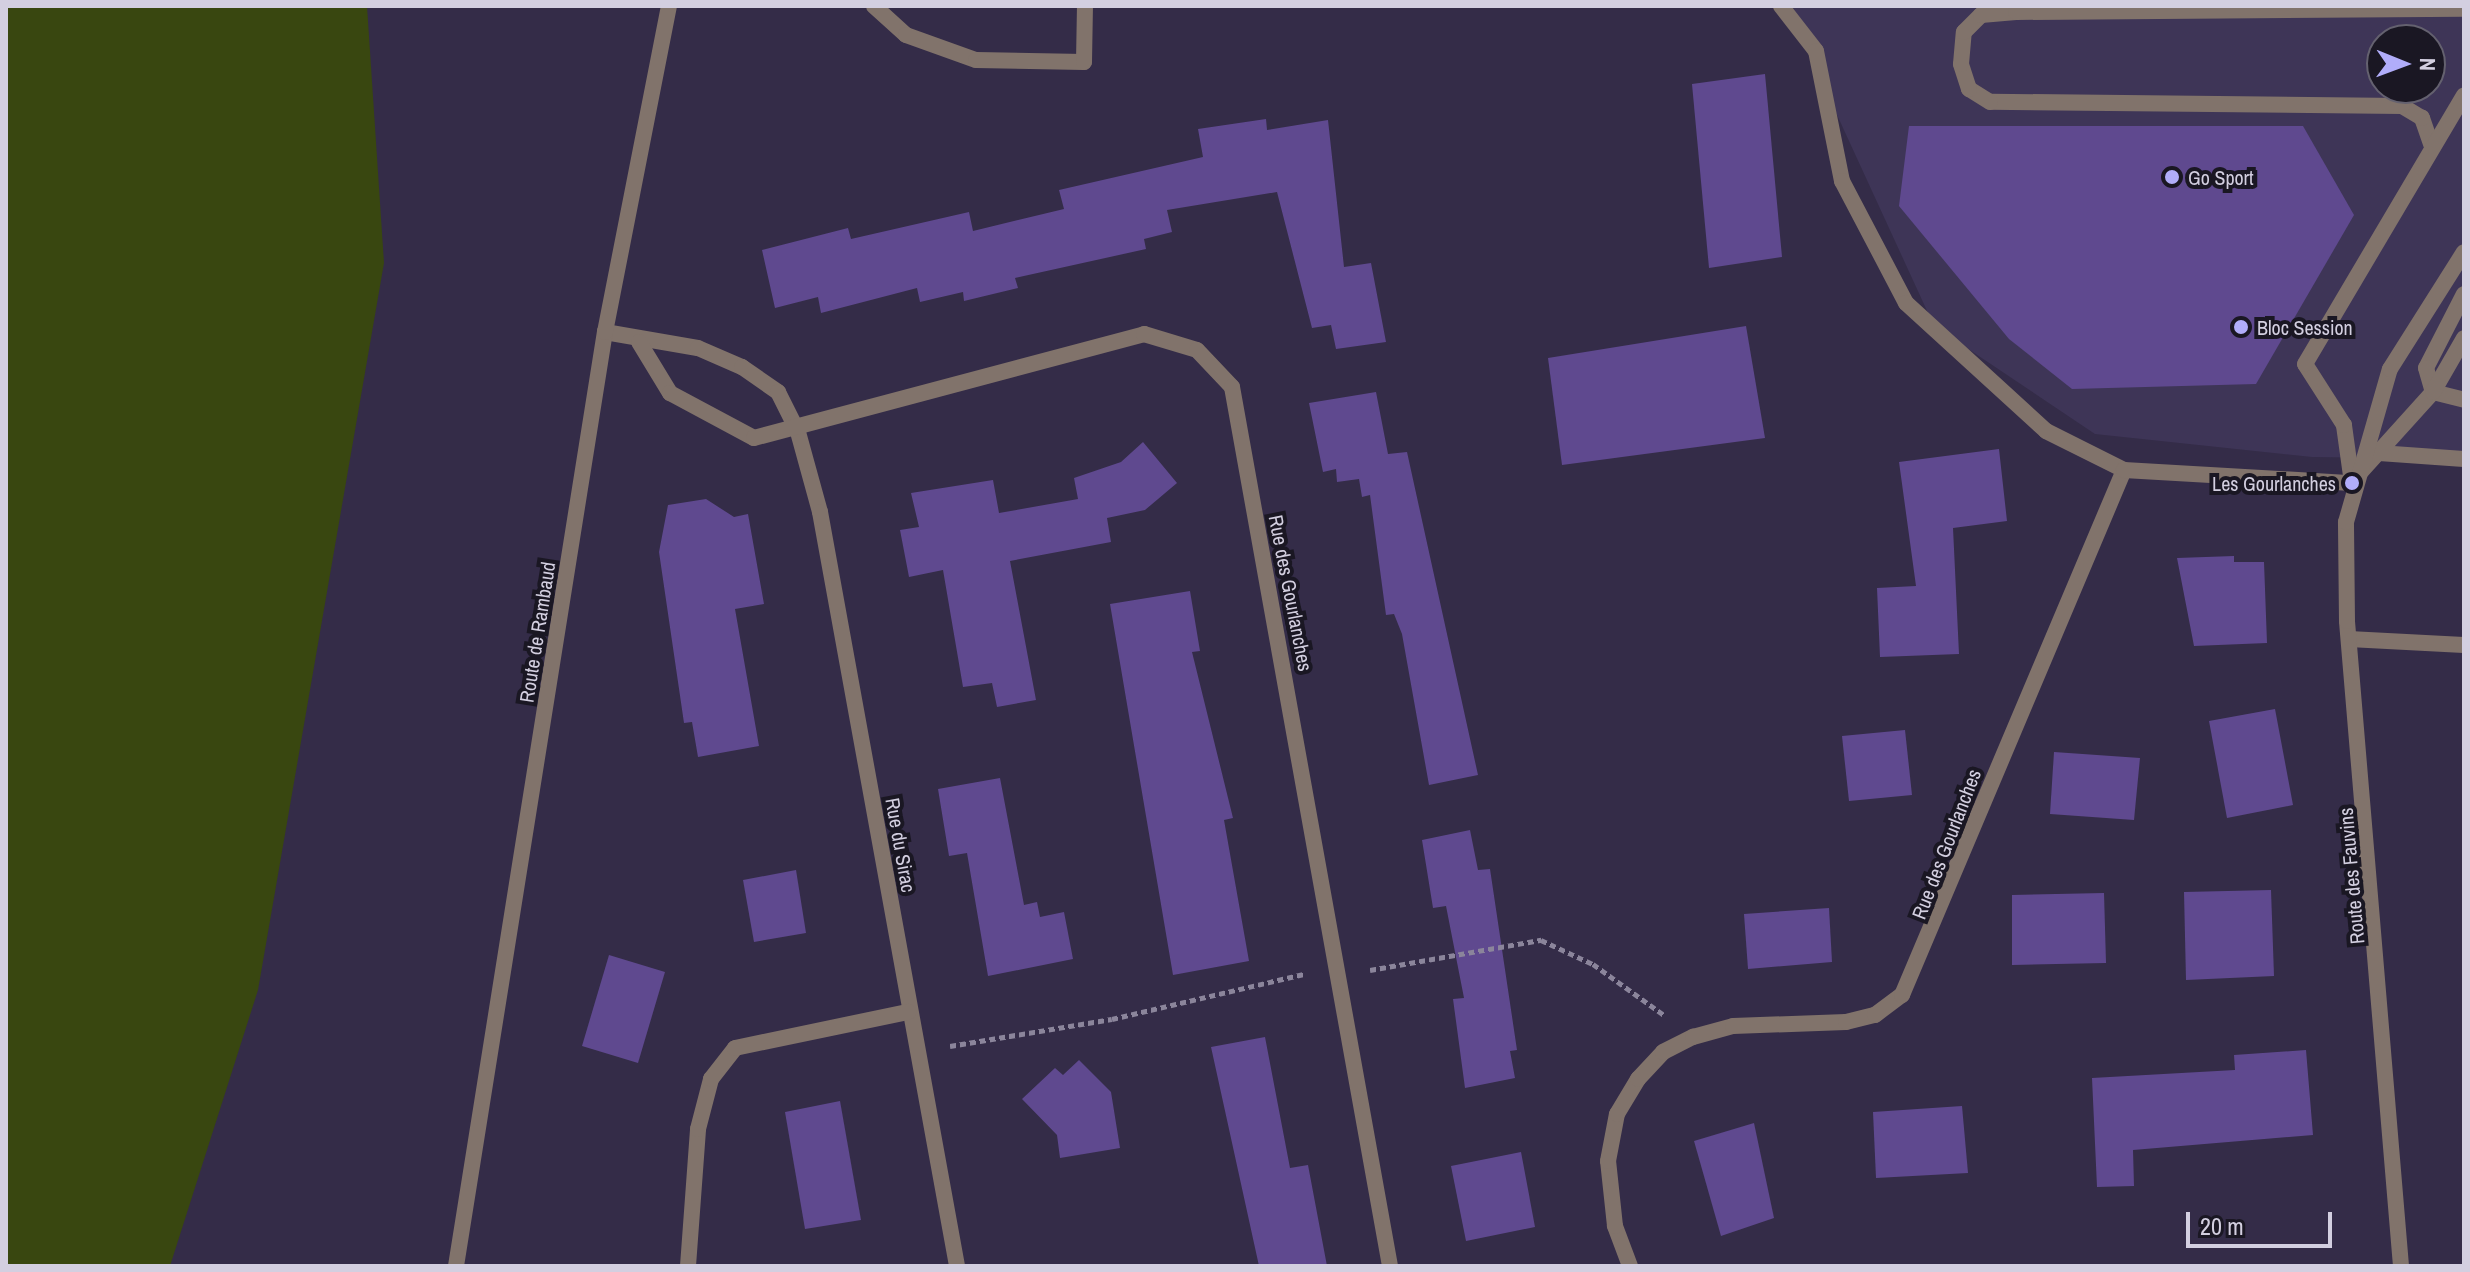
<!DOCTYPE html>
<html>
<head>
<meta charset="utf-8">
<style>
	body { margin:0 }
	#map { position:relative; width:2470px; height:1272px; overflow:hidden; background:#342c48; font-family:"Archivo Narrow",sans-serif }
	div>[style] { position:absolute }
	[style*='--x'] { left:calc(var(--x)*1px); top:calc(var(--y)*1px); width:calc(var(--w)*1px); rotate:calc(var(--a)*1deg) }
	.built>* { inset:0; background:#3e3557 }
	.green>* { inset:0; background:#394710 }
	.building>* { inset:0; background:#5f498f }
	.path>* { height:5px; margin-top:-2.5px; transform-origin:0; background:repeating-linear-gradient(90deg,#8b859b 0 6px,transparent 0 10px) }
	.service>* { height:16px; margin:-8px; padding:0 8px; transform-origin:8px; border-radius:8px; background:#81736b }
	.minor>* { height:16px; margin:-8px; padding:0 8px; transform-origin:8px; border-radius:8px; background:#81736b }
	.tertiary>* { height:16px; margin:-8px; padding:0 8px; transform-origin:8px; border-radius:8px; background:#81736b }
	.dots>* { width:22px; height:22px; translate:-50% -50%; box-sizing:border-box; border:4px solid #1a1723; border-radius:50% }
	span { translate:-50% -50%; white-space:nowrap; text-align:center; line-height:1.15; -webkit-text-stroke:8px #1a1723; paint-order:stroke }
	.poi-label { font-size:20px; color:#d3cfe0 }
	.left { translate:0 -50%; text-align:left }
	.right { translate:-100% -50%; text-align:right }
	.street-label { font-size:20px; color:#d3cfe0 }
	.frame { position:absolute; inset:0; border:8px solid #d3cfe0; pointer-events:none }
	.north { position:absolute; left:2366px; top:24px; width:80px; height:80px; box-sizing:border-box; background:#1a1723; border:2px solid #64616f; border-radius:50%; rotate:91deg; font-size:22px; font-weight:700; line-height:32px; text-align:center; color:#d3cfe0 }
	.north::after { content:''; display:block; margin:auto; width:28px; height:36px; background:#b1adfa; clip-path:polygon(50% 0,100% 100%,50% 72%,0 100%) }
	.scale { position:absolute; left:2186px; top:1212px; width:146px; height:36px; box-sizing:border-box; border:4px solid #d3cfe0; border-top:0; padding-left:10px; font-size:24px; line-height:28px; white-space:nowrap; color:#d3cfe0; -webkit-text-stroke:6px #1a1723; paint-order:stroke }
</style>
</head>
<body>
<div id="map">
	<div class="built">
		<i style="clip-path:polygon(evenodd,1787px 6px,2464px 6px,2464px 459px,2312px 457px,2095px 434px,1934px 326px,1787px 6px,2382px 40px,2430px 40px,2430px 88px,2382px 88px,2382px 40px)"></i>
	</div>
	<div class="green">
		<i style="clip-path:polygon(6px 6px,367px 6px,384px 263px,258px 990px,170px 1266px,6px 1266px)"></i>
	</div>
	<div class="building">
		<i style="clip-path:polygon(1765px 74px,1782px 257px,1709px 268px,1692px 84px)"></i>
		<i style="clip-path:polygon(1266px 119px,1267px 130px,1328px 120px,1344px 267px,1371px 263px,1386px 342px,1336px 349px,1331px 325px,1312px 328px,1277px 192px,1167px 210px,1172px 232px,1144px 239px,1146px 249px,1015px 278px,1018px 288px,964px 301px,963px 292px,920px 302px,917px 288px,821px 313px,818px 297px,775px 308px,762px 250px,848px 228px,851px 239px,969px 212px,973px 231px,1064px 209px,1059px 190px,1203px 157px,1198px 129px)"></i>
		<i style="clip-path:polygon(1909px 126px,2303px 126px,2354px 215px,2256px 384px,2072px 389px,2009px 339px,1899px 206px)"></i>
		<i style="clip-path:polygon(1746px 326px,1765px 438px,1562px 465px,1548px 358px)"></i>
		<i style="clip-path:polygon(1376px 392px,1388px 454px,1407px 452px,1478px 775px,1429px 785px,1402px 634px,1394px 614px,1386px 615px,1370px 495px,1362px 497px,1359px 479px,1337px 482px,1336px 469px,1323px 472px,1309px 403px)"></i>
		<i style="clip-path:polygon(1143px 442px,1177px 483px,1145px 510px,1107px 518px,1111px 542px,1010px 561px,1036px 700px,997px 707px,992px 683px,963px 687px,943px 570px,909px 577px,900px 530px,919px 527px,911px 493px,993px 480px,999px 513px,1078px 499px,1074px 478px,1121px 462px)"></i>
		<i style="clip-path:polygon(1999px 449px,2007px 521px,1953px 528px,1959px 654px,1880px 657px,1877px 588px,1916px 586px,1899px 462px)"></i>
		<i style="clip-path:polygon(706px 499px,734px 517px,748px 514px,764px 604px,735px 609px,759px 746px,698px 757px,692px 722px,684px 723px,659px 552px,668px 505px)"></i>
		<i style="clip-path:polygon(2234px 556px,2234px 562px,2264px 562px,2267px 643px,2194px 646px,2177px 558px)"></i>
		<i style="clip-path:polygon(1190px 591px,1200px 651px,1192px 652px,1233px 818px,1224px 820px,1249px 961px,1173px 975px,1110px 604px)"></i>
		<i style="clip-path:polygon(2275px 709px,2293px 805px,2227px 818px,2209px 721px)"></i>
		<i style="clip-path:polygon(1905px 730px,1912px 795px,1849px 801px,1842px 736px)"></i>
		<i style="clip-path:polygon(2054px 752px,2140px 758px,2134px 820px,2050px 814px)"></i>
		<i style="clip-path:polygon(1000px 778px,1024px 905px,1037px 902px,1040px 917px,1064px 912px,1073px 959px,988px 976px,967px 853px,949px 856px,938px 789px)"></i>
		<i style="clip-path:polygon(1470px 830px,1478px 870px,1490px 869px,1517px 1050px,1510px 1051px,1515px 1078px,1465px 1088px,1453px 999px,1464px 998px,1446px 906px,1433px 908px,1422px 840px)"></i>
		<i style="clip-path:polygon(796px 870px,806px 933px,754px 942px,743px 880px)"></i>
		<i style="clip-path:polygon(2271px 890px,2274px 976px,2186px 980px,2184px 892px)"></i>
		<i style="clip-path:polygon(2104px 893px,2106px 963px,2012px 965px,2012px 895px)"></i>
		<i style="clip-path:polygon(1829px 908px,1832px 962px,1748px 969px,1744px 914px)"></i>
		<i style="clip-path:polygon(609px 955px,665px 972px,638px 1063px,582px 1046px)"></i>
		<i style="clip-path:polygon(1265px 1037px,1290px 1168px,1308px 1165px,1327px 1266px,1259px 1266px,1211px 1047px)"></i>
		<i style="clip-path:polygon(2306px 1050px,2313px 1135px,2133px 1150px,2134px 1186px,2097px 1187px,2092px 1078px,2235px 1070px,2234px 1055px)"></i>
		<i style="clip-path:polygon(1079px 1060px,1111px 1092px,1120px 1148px,1060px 1158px,1057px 1135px,1022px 1099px,1055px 1068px,1063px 1075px)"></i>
		<i style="clip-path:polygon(840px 1101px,861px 1220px,805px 1229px,785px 1112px)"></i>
		<i style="clip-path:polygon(1962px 1106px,1968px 1173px,1876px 1178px,1873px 1112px)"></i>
		<i style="clip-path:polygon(1754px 1123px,1774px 1218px,1721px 1236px,1694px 1141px)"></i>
		<i style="clip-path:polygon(1521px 1152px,1535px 1227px,1466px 1241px,1451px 1166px)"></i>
	</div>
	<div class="path">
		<i style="--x:1370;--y:970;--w:174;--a:-10"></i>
		<i style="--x:1541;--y:940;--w:57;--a:24.8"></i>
		<i style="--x:1593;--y:964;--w:87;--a:35.7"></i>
		<i style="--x:950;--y:1046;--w:164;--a:-9.5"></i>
		<i style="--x:1112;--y:1019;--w:197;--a:-13.2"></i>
	</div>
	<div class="service">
		<i style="--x:874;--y:6;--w:43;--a:42.2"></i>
		<i style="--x:906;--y:35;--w:74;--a:19.7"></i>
		<i style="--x:976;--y:60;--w:108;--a:1.1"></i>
		<i style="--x:1084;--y:62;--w:56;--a:-89"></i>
		<i style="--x:1781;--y:6;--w:57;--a:52.1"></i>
		<i style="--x:1816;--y:51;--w:133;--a:78.7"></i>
		<i style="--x:1842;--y:181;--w:138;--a:62.3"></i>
		<i style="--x:1906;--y:303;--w:190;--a:42.4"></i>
		<i style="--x:2046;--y:431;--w:87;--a:26.6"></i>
		<i style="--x:2431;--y:144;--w:28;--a:-109"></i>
		<i style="--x:2422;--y:118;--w:23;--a:-149"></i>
		<i style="--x:2402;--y:106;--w:412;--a:-179.4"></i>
		<i style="--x:1990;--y:102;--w:25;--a:-148"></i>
		<i style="--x:1969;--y:89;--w:26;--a:-108"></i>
		<i style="--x:1961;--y:64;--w:32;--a:-85"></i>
		<i style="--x:1964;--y:32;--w:24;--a:-45"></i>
		<i style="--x:1981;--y:15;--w:35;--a:-5"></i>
		<i style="--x:2016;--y:12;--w:448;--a:-0.4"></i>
		<i style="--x:2464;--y:294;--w:83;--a:117.2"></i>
		<i style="--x:2426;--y:368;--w:25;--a:74"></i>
		<i style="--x:2433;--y:392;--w:32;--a:14"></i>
		<i style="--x:2352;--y:483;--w:59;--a:-97.9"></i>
		<i style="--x:2344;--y:425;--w:72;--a:-122.6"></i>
		<i style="--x:2305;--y:364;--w:312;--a:-59.4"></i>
	</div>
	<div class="minor">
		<i style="--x:605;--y:332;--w:94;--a:9.8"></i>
		<i style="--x:698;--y:348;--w:48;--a:23.4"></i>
		<i style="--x:742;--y:367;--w:44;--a:34.8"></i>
		<i style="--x:778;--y:392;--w:45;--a:63.4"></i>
		<i style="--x:798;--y:432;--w:83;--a:74.6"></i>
		<i style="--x:820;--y:512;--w:766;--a:79.7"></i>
		<i style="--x:639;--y:342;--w:60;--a:58.7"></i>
		<i style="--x:670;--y:393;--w:95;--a:28.2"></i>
		<i style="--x:754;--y:438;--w:404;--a:-14.9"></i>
		<i style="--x:1144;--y:334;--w:55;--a:16.8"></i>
		<i style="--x:1197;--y:350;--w:51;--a:46.6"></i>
		<i style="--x:1232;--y:387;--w:893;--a:79.81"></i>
		<i style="--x:2379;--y:453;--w:85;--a:4"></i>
		<i style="--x:2358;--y:475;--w:112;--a:-47.9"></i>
		<i style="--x:2433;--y:392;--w:62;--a:-60.1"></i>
		<i style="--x:2349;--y:639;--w:115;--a:3"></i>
		<i style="--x:688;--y:1266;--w:137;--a:-85.8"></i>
		<i style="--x:698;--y:1129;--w:52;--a:-75.4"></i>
		<i style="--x:711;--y:1079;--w:39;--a:-52"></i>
		<i style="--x:735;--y:1048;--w:177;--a:-11.8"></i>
		<i style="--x:1630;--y:1266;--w:43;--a:-110.6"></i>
		<i style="--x:1615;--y:1226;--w:65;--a:-96.1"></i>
		<i style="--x:1608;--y:1161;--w:48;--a:-79.2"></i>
		<i style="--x:1617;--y:1114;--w:41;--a:-59"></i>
		<i style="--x:1638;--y:1079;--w:37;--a:-47"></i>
		<i style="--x:1663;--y:1052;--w:34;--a:-27"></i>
		<i style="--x:1693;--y:1037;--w:41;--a:-15.4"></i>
		<i style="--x:1733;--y:1026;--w:113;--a:-2"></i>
		<i style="--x:1846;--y:1022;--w:30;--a:-14"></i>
		<i style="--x:1875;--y:1015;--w:34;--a:-37"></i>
		<i style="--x:1902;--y:995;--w:570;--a:-67.08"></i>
		<i style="--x:2124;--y:470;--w:228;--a:3.3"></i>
		<i style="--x:2401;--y:1266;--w:647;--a:-94.79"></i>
		<i style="--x:2347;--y:621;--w:99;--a:-90.6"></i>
		<i style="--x:2346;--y:522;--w:159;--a:-74"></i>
		<i style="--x:2390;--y:369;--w:138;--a:-57.7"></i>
	</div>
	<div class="tertiary">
		<i style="--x:456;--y:1266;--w:946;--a:-80.94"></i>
		<i style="--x:605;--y:332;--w:332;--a:-78.9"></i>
	</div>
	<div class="dots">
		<i style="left:2172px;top:177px;background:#b1adfa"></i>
		<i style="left:2241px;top:327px;background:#b1adfa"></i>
		<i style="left:2352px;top:483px;background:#b1adfa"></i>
	</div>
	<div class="poi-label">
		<span class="left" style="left:2188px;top:177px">Go Sport</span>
		<span class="left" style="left:2257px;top:327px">Bloc Session</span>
		<span class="right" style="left:2336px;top:483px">Les Gourlanches</span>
	</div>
	<div class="street-label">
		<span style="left:1291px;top:593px;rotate:79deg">Rue des Gourlanches</span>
		<span style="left:537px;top:632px;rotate:-81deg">Route de Rambaud</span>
		<span style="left:1946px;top:844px;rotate:-69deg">Rue des Gourlanches</span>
		<span style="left:901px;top:845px;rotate:80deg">Rue du Sirac</span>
		<span style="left:2351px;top:876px;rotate:-95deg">Route des Fauvins</span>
	</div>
	<div class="frame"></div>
	<div class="north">N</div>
	<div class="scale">20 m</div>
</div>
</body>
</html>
